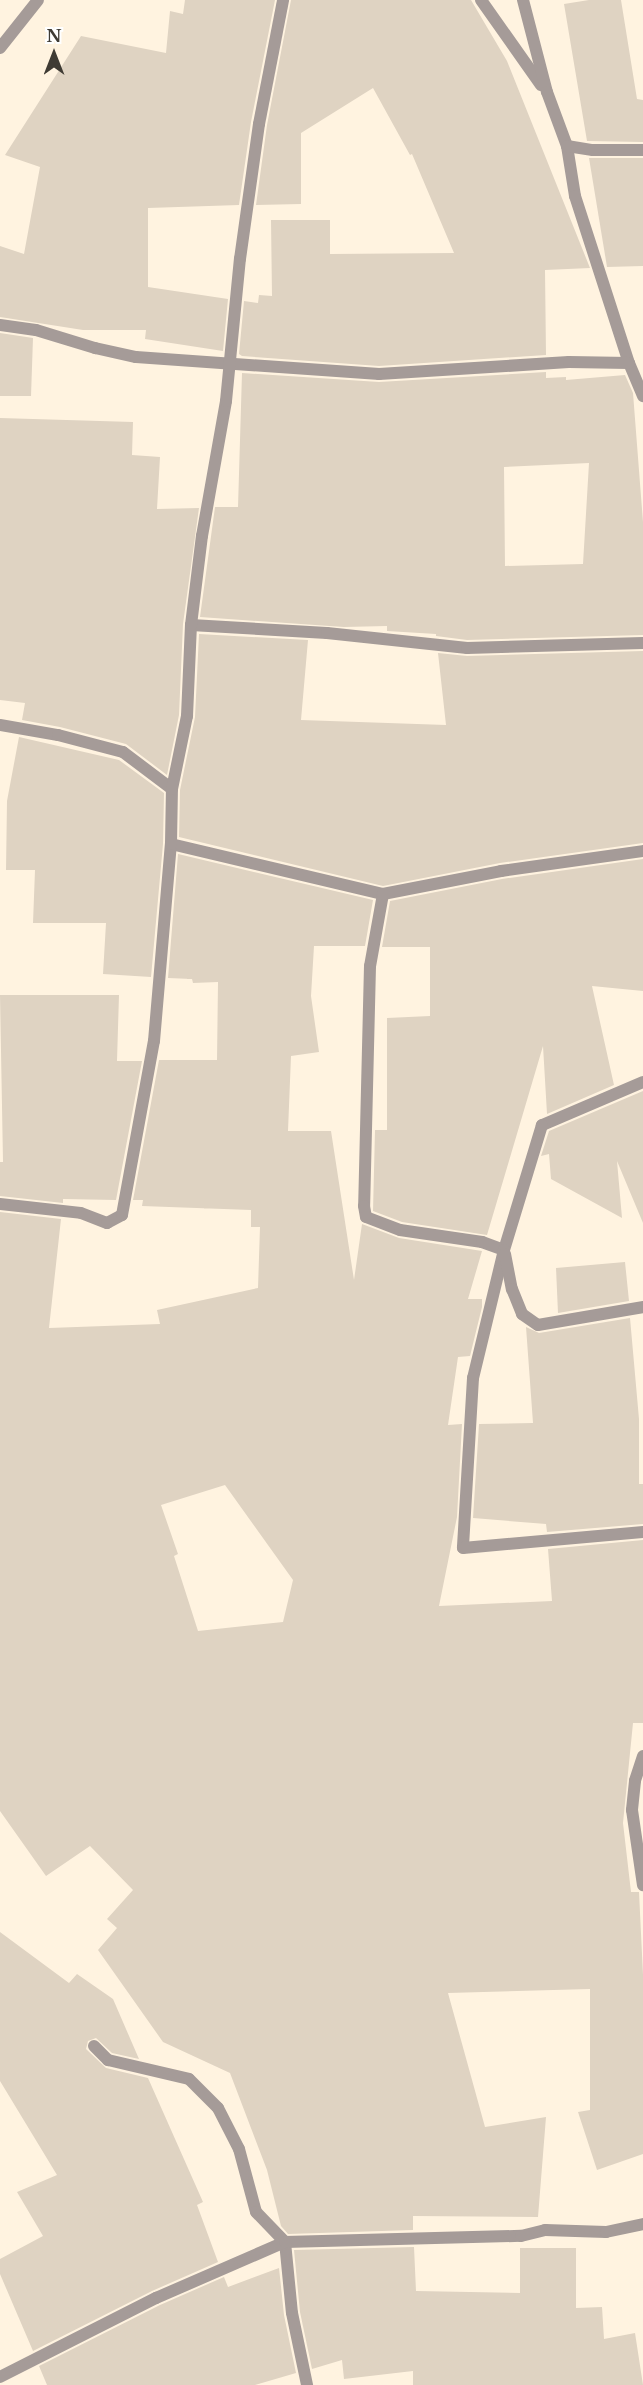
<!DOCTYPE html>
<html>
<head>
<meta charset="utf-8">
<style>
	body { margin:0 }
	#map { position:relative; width:643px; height:2385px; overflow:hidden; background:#fff3e0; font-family:"Libre Baskerville",serif }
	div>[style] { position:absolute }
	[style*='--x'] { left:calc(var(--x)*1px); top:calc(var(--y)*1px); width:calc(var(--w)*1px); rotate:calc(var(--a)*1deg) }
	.building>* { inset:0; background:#dfd3c2 }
	.minor>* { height:12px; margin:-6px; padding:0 6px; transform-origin:6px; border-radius:6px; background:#a59b98 }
	.tertiary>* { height:12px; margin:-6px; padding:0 6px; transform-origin:6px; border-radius:6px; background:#a59b98 }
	span { translate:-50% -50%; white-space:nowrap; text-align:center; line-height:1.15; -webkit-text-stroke:4.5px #fff; paint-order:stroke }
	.north { position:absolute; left:24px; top:24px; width:60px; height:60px; -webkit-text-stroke:4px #fff; paint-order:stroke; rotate:0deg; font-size:16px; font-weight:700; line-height:24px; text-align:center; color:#3f3b34 }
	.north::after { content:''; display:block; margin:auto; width:21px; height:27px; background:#3f3b34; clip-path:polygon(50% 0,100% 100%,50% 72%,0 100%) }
</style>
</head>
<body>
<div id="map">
	<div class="building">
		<i style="clip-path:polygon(185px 0,275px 0,251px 122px,239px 205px,148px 208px,148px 287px,228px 299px,223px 351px,145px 339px,146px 330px,83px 330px,0 317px,0 246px,24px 254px,40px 167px,5px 155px,81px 36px,166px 53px,170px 11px,183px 14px)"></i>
		<i style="clip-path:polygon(291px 0,471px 0,507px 61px,590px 268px,545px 270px,546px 355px,379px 366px,242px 356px,239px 354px,244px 301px,258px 303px,259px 295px,272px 296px,271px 220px,330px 220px,330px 254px,454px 253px,412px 154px,410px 155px,373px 88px,301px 133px,301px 204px,256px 205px,267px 125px)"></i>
		<i style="clip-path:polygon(589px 0,621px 0,637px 99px,643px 100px,643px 142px,587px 141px,564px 4px)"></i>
		<i style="clip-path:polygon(589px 158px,643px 158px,643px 266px,607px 267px)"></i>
		<i style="clip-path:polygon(0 333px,33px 338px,31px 396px,0 396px)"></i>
		<i style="clip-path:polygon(evenodd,546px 372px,546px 378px,566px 377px,566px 380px,625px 375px,633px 393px,643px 522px,643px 635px,467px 640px,436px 636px,436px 634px,387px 631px,387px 626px,344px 627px,200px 617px,215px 507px,238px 507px,242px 373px,379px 382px,546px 372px,589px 463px,583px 564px,505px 566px,504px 467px,589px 463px)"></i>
		<i style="clip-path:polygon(0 418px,133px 422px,132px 455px,160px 457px,157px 509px,199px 508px,183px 624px,179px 715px,167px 775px,126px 744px,60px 727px,22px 720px,25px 703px,0 700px)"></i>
		<i style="clip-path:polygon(199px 634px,308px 640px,301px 720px,446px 725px,438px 653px,467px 656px,643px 651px,643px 843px,500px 863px,383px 886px,179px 837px,180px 790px,195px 717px)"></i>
		<i style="clip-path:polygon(19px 737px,119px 760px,164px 793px,163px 844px,151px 977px,103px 974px,106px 923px,33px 923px,35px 870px,6px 870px,7px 801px)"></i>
		<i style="clip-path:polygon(evenodd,178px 854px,373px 900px,365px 946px,314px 946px,311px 996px,319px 1052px,291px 1056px,288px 1131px,331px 1131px,354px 1280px,362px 1224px,399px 1238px,482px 1251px,468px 1299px,482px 1299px,482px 1307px,470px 1356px,458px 1357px,448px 1425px,462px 1424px,457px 1517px,439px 1606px,552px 1601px,548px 1549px,643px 1540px,643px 1723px,633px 1723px,623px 1823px,631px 1892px,639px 1892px,643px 1975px,643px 2154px,597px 2170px,578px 2112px,590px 2110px,590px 1989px,448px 1993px,485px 2127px,546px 2117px,538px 2217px,413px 2216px,413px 2230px,288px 2234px,281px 2226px,267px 2170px,230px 2073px,163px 2042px,98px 1950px,117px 1928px,107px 1919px,133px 1890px,90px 1846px,46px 1876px,0 1811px,0 1212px,61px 1219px,49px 1328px,160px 1324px,157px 1310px,258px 1288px,260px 1227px,251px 1227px,251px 1210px,142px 1206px,143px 1200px,133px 1200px,159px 1060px,217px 1060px,218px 982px,193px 983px,192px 979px,168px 978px,178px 854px,225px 1485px,293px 1580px,283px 1622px,198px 1631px,174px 1556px,178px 1554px,161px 1505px,225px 1485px)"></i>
		<i style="clip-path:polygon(643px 859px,643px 991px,592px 986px,614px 1085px,547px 1114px,543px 1046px,487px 1235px,402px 1222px,373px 1211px,375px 1130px,387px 1130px,387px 1018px,430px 1016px,430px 947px,382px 947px,390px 901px,502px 879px)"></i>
		<i style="clip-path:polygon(0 995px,119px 995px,117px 1061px,142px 1061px,116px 1200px,63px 1199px,63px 1203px,0 1196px,0 1162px,3px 1162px)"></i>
		<i style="clip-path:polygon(643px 1091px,643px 1223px,617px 1161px,622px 1218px,551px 1179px,549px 1154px,541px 1156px,549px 1131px)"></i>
		<i style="clip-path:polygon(625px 1262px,629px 1301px,558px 1313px,556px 1268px)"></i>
		<i style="clip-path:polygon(630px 1318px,639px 1419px,639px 1484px,643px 1484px,643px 1524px,547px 1532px,546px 1524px,473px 1518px,479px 1424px,533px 1423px,526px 1327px,539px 1333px)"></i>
		<i style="clip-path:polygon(0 1932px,69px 1983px,77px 1974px,113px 1999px,139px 2059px,112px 2053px,96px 2038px,88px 2041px,86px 2049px,106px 2068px,148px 2078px,203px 2202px,197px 2205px,218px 2262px,152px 2291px,33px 2351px,0 2274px,0 2259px,43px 2236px,17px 2192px,57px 2175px,0 2081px)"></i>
		<i style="clip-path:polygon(414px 2247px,416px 2291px,520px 2293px,520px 2248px,576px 2248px,576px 2308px,602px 2307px,604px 2339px,635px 2333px,643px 2385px,413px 2385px,413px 2371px,344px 2379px,342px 2360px,312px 2369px,300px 2312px,294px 2250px)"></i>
		<i style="clip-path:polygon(279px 2268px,284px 2315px,296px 2373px,255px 2385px,47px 2385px,39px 2366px,160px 2305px,224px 2277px,228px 2287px)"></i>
	</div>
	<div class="minor">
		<i style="--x:481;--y:0;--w:104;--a:54.8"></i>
		<i style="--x:523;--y:0;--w:95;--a:75.4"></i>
		<i style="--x:547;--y:92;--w:58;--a:69.7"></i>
		<i style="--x:567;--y:146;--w:51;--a:80.9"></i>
		<i style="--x:575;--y:196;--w:176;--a:72.1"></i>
		<i style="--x:629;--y:363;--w:36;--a:67"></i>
		<i style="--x:567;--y:146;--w:26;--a:9"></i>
		<i style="--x:593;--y:150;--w:50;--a:0"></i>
		<i style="--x:0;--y:325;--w:36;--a:8"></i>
		<i style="--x:36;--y:330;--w:62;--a:17"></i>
		<i style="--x:95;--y:348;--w:42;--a:12.4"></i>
		<i style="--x:136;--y:357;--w:244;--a:4"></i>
		<i style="--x:379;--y:374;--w:190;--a:-3.6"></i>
		<i style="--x:569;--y:362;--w:60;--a:1"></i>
		<i style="--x:191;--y:625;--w:136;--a:3.4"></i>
		<i style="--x:327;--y:633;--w:141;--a:6.1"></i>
		<i style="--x:467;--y:648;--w:176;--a:-1.6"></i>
		<i style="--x:0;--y:725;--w:59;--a:9.8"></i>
		<i style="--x:58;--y:735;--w:67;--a:14.7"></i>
		<i style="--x:123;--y:752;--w:61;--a:37.1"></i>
		<i style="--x:171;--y:844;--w:218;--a:13.3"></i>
		<i style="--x:383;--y:894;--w:73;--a:100.2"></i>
		<i style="--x:370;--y:966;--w:240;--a:91.4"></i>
		<i style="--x:364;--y:1206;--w:11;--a:80"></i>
		<i style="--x:366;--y:1217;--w:36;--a:21"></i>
		<i style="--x:400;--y:1230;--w:83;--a:8.3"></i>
		<i style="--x:482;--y:1242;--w:23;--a:20"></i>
		<i style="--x:383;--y:894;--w:120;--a:-11"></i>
		<i style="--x:501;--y:871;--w:143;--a:-8"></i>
		<i style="--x:643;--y:1082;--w:110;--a:156.9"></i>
		<i style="--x:542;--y:1125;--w:131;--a:106.9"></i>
		<i style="--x:504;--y:1250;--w:132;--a:103.6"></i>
		<i style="--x:473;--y:1378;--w:170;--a:93.4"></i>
		<i style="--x:463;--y:1548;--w:181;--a:-5.1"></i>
		<i style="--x:0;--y:1204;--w:81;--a:6.3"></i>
		<i style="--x:81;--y:1213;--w:28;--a:21"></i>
		<i style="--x:107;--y:1223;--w:17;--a:-28"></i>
		<i style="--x:122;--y:1215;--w:177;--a:-79.6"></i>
		<i style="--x:154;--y:1041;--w:198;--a:-85.1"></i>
		<i style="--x:171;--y:844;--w:55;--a:-89"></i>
		<i style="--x:172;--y:789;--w:75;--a:-78.4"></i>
		<i style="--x:187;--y:716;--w:91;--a:-87.5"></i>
		<i style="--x:191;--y:625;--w:90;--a:-83"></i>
		<i style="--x:202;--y:536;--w:137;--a:-79.9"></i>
		<i style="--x:226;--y:401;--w:143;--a:-84.4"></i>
		<i style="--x:240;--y:259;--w:136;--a:-82"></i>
		<i style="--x:259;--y:124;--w:126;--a:-79"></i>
		<i style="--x:505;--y:1254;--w:36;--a:79"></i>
		<i style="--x:512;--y:1289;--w:27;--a:68"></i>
		<i style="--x:522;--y:1314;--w:19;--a:35"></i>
		<i style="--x:538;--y:1325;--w:107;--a:-9.7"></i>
		<i style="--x:643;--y:1756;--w:26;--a:108"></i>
		<i style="--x:635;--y:1781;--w:29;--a:96"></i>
		<i style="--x:632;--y:1810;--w:76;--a:81.7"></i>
		<i style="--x:94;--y:2046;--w:20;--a:45"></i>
		<i style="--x:108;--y:2060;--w:83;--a:13.2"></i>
		<i style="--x:189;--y:2079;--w:41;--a:45"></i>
		<i style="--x:218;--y:2108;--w:46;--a:62.9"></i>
		<i style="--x:239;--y:2149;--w:65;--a:74.9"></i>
		<i style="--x:256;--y:2212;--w:42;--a:46"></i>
		<i style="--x:285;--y:2242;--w:71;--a:84.4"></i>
		<i style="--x:292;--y:2313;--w:74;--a:78.2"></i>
		<i style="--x:0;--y:2377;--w:175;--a:-26.9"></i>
		<i style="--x:156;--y:2298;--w:141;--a:-23.5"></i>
		<i style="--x:285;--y:2242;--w:236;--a:-1.5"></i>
		<i style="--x:521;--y:2236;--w:25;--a:-14"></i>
		<i style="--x:545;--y:2230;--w:61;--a:1.9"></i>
		<i style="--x:606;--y:2232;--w:38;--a:-12"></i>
	</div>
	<div class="tertiary">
		<i style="--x:0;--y:48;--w:61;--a:-51.6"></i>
	</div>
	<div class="north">N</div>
</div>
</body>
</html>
